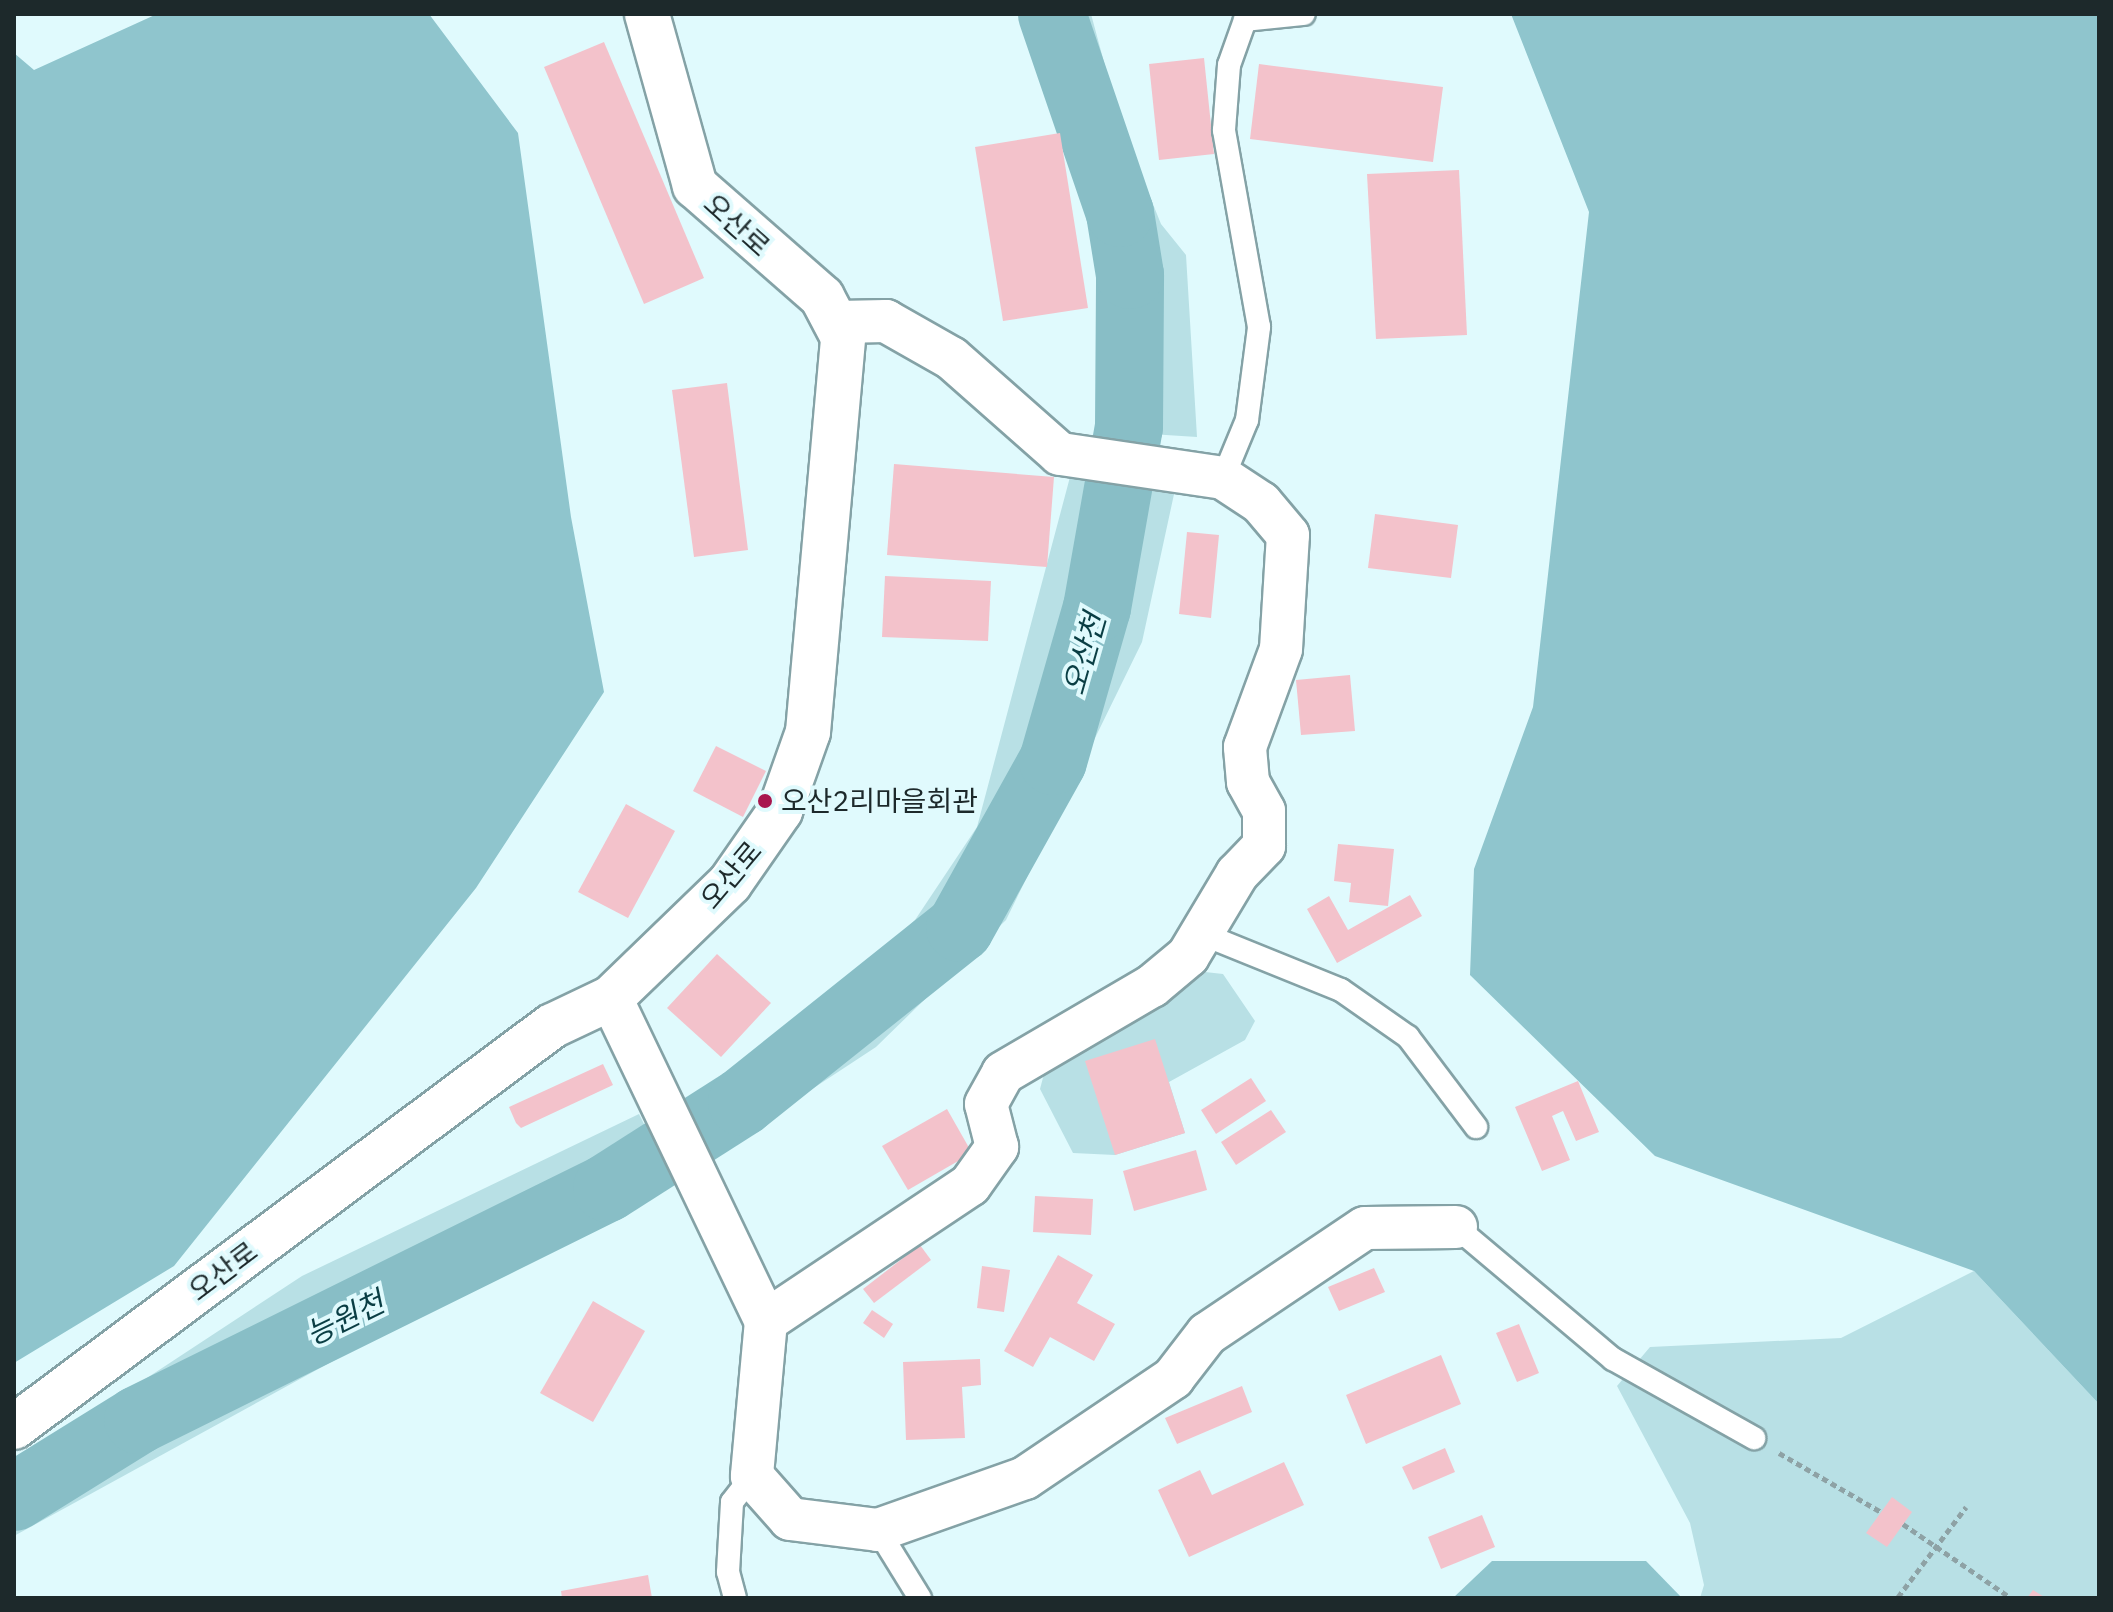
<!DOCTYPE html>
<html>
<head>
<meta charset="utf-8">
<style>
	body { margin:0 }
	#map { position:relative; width:2113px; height:1612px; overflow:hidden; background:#e0fafd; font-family:"IBM Plex Sans","Noto Sans KR",sans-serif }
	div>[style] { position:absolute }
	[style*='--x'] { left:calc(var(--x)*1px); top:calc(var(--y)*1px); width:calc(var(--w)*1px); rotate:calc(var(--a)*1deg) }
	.green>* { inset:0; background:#b8e0e5 }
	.forest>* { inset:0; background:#8fc5cd }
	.river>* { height:68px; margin:-34px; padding:0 34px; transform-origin:34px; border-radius:34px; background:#88bec6 }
	.building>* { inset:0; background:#f3c2cb }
	.path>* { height:5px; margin-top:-2.5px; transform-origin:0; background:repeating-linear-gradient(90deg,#8ea2a5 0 6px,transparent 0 10px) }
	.roads { filter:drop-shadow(2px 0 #84a2a6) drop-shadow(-2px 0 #84a2a6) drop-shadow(0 2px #84a2a6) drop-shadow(0 -2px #84a2a6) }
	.service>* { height:22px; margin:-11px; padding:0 11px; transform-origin:11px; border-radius:11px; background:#fff }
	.minor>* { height:42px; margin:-21px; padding:0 21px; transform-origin:21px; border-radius:21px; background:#fff }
	.tertiary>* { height:44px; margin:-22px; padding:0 22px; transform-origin:22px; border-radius:22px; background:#fff }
	.dots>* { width:22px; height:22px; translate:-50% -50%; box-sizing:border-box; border:4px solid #e0fafd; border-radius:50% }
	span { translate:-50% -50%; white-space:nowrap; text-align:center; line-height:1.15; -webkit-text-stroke:8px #e0fafd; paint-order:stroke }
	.street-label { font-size:28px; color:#1d292b }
	.poi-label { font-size:28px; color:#1d292b }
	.left { translate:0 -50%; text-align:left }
	.water-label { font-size:30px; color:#0a3e44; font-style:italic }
	.frame { position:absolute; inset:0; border:16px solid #1d292b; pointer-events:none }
</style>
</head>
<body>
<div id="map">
	<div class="green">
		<i style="clip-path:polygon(1032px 14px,1045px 14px,1115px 216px,1124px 278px,1123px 431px,1104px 432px,1113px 368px,1112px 285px,1097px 205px)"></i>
		<i style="clip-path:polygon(1057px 14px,1091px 14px,1121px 125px,1161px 224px,1186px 255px,1197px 437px,1135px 433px,1142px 348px,1127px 210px)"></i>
		<i style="clip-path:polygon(1070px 477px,1115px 480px,1092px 608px,1049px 758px,957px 926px,690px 1129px,680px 1108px,778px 1045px,915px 920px,977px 827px)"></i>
		<i style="clip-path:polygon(1128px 478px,1176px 485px,1142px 642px,1006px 920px,876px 1047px,707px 1158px,695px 1139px,963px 932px,1057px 763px,1104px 608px)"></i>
		<i style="clip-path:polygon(1205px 972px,1223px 974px,1255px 1021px,1245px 1040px,1169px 1082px,1185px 1133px,1115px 1155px,1073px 1153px,1040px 1089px,1049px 1055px)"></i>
		<i style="clip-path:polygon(639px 1114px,657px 1150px,621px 1172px,138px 1414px,14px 1489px,14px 1472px,83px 1420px,302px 1276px)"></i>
		<i style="clip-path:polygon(659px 1158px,667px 1170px,630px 1198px,14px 1536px,14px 1501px,141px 1423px)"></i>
		<i style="clip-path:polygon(1974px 1271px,2099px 1404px,2099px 1598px,1700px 1598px,1704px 1585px,1690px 1523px,1617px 1386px,1650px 1347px,1841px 1338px)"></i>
	</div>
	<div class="forest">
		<i style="clip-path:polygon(157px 14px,429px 14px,518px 133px,571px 517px,604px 692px,476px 888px,174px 1266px,14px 1363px,14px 53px,34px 70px)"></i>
		<i style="clip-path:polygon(1511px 14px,2099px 14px,2099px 1404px,1974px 1271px,1655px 1156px,1470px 975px,1474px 869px,1533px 707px,1589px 212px)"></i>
		<i style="clip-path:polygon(1492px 1561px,1646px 1561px,1682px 1598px,1453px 1598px)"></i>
	</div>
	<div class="river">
		<i style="--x:14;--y:1497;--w:146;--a:-31.8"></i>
		<i style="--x:138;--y:1420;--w:523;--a:-26.32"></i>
		<i style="--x:607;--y:1188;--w:160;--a:-32.5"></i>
		<i style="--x:742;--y:1102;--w:279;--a:-38.6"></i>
		<i style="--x:960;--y:928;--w:191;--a:-60.9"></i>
		<i style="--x:1053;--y:761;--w:159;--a:-74"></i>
		<i style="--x:1097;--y:608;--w:184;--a:-80"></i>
		<i style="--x:1129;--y:427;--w:152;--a:-89.6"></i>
		<i style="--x:1130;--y:275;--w:63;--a:-99.2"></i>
		<i style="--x:1120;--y:213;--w:210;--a:-108.9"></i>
	</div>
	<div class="building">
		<i style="clip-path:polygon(604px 42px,704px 278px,644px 304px,544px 67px)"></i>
		<i style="clip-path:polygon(1204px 58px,1214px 154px,1159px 160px,1149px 64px)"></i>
		<i style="clip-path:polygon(1259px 64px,1443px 87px,1433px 162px,1250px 139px)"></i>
		<i style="clip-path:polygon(1060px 133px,1088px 308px,1003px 321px,975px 147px)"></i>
		<i style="clip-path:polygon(1459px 170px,1467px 335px,1376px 339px,1367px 174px)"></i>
		<i style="clip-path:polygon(727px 383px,748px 550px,694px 557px,672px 390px)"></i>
		<i style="clip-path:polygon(894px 464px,1054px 477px,1047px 567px,887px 555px)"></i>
		<i style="clip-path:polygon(1375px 514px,1458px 525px,1451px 578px,1368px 568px)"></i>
		<i style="clip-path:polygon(1187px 532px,1219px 535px,1211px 618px,1179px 614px)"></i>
		<i style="clip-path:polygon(885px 576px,991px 581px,988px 641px,882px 637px)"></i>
		<i style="clip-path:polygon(1350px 675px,1355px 731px,1301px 735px,1296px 680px)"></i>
		<i style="clip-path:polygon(716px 746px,766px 771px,743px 817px,693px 791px)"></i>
		<i style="clip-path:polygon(626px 804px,675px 831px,628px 918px,578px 892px)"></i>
		<i style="clip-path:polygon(1338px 844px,1394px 849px,1388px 906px,1349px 902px,1351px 883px,1334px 881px)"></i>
		<i style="clip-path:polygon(1410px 895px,1422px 916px,1337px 963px,1307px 909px,1329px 896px,1348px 930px)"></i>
		<i style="clip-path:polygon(717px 954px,771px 1003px,721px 1057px,667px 1008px)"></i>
		<i style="clip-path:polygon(1155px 1039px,1185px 1133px,1115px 1155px,1085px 1061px)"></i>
		<i style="clip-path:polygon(603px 1064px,613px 1085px,521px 1128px,516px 1123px,509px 1107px)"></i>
		<i style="clip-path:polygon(1251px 1078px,1266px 1101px,1216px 1134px,1201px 1110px)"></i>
		<i style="clip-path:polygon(1578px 1081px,1599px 1132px,1576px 1141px,1563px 1111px,1552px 1116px,1570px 1160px,1542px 1171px,1515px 1107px)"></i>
		<i style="clip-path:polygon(947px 1109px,972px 1153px,908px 1190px,882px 1146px)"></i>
		<i style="clip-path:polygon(1271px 1110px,1286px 1132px,1236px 1165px,1221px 1142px)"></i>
		<i style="clip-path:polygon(1196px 1150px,1207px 1190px,1134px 1211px,1123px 1171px)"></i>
		<i style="clip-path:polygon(1035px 1196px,1093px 1199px,1091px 1235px,1033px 1232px)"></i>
		<i style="clip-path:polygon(920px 1245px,931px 1260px,874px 1303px,863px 1289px)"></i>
		<i style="clip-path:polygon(1058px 1255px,1093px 1275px,1077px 1303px,1115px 1324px,1094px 1361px,1050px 1337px,1033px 1367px,1004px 1351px)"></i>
		<i style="clip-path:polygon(982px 1266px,1010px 1270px,1004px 1312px,977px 1308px)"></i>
		<i style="clip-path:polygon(1374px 1268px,1385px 1292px,1339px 1311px,1328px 1287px)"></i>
		<i style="clip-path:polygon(593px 1301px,645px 1331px,593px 1422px,540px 1393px)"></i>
		<i style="clip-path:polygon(872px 1310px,893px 1324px,884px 1338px,863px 1323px)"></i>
		<i style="clip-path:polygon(1519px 1324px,1539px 1373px,1517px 1382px,1496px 1333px)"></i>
		<i style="clip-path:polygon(1441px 1355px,1461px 1404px,1366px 1444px,1346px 1395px)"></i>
		<i style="clip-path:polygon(980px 1359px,981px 1385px,962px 1387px,965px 1438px,906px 1440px,903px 1362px)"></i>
		<i style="clip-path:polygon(1242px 1386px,1252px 1412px,1177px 1444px,1165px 1418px)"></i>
		<i style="clip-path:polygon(1445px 1448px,1455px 1472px,1413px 1490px,1402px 1467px)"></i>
		<i style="clip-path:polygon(1284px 1462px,1304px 1505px,1189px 1557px,1158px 1490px,1200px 1470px,1212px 1495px)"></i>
		<i style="clip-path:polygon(1892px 1497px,1912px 1512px,1887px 1547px,1866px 1533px)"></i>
		<i style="clip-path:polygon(1482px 1515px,1495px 1547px,1441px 1569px,1428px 1537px)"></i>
		<i style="clip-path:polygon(648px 1575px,652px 1598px,562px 1598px,561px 1591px)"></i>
		<i style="clip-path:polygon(2033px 1590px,2041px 1595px,2046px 1598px,2027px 1598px)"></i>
	</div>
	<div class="path">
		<i style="--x:1779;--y:1453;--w:118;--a:30"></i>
		<i style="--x:1903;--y:1524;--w:131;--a:34.4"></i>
		<i style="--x:1898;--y:1597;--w:113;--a:-52.9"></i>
	</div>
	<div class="roads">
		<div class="service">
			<i style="--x:1223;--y:478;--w:63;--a:-67.5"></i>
			<i style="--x:1247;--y:420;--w:94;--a:-82.6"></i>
			<i style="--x:1259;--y:327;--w:200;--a:-100.1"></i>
			<i style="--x:1224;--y:130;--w:65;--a:-85.6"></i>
			<i style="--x:1229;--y:65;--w:48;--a:-70.4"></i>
			<i style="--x:1245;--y:20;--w:59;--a:-5.8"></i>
			<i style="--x:1200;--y:933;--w:152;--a:22"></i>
			<i style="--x:1341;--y:990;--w:82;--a:35"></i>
			<i style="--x:1408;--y:1037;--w:113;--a:52.9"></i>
			<i style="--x:1456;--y:1227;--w:205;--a:40.1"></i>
			<i style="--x:1613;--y:1359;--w:162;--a:29.3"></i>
			<i style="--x:878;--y:1530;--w:80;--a:58.3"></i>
			<i style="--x:735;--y:1598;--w:27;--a:-105"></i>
			<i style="--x:728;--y:1572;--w:70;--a:-86.7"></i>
			<i style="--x:732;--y:1502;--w:33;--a:-52"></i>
		</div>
		<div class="minor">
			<i style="--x:611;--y:998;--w:358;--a:64.4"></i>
			<i style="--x:766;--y:1321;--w:156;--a:95.2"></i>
			<i style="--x:752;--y:1476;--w:57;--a:48.5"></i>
			<i style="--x:790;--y:1519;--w:89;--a:7.1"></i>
			<i style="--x:878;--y:1530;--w:156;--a:-19.5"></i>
			<i style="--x:1025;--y:1478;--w:179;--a:-34"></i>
			<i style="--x:1173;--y:1378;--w:56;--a:-52.3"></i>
			<i style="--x:1207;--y:1334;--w:190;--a:-33.9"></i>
			<i style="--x:1365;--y:1228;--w:91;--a:-0.6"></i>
			<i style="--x:766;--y:1321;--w:245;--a:-33.7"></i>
			<i style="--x:970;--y:1185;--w:47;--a:-54.6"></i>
			<i style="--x:997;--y:1147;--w:44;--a:-104.3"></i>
			<i style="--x:986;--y:1104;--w:35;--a:-61"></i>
			<i style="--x:1003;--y:1073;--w:173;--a:-30.3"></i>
			<i style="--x:1152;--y:986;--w:47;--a:-39.8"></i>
			<i style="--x:1188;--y:956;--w:96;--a:-59.1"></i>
			<i style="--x:1237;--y:874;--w:39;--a:-46"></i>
			<i style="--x:1264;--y:846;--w:35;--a:-90"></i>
			<i style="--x:1264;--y:811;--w:33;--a:-119"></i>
			<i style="--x:1248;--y:782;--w:35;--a:-95"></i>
			<i style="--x:1245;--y:747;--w:104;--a:-69.8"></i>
			<i style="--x:1281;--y:649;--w:114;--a:-86.5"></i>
			<i style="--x:1288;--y:535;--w:42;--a:-130.2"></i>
			<i style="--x:1261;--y:503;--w:45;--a:-146.7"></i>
			<i style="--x:1223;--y:478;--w:165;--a:-171.6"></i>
			<i style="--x:1060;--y:454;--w:145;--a:-138.6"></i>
			<i style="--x:951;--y:358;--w:75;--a:-150.4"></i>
			<i style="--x:886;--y:321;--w:47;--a:178.8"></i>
		</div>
		<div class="tertiary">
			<i style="--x:14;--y:1427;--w:671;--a:-36.7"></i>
			<i style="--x:552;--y:1026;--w:65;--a:-25.4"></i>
			<i style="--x:611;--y:998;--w:165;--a:-44"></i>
			<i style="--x:730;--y:883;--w:88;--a:-55.2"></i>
			<i style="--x:780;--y:811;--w:84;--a:-70.5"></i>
			<i style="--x:808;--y:732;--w:397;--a:-84.9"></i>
			<i style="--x:843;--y:337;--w:45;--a:-117.7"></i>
			<i style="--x:822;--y:297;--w:169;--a:-138.8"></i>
			<i style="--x:695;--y:186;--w:179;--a:-105.6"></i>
		</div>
	</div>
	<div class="dots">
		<i style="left:765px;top:801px;background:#a8164e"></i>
	</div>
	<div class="street-label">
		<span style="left:737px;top:225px;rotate:42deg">오산로</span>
		<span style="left:731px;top:875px;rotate:-50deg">오산로</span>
		<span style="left:223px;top:1271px;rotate:-37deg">오산로</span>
	</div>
	<div class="poi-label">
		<span class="left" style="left:781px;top:801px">오산2리마을회관</span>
	</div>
	<div class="water-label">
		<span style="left:1084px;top:654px;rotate:-74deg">오산천</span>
		<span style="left:345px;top:1318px;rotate:-26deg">능원천</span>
	</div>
	<div class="frame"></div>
</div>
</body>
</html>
